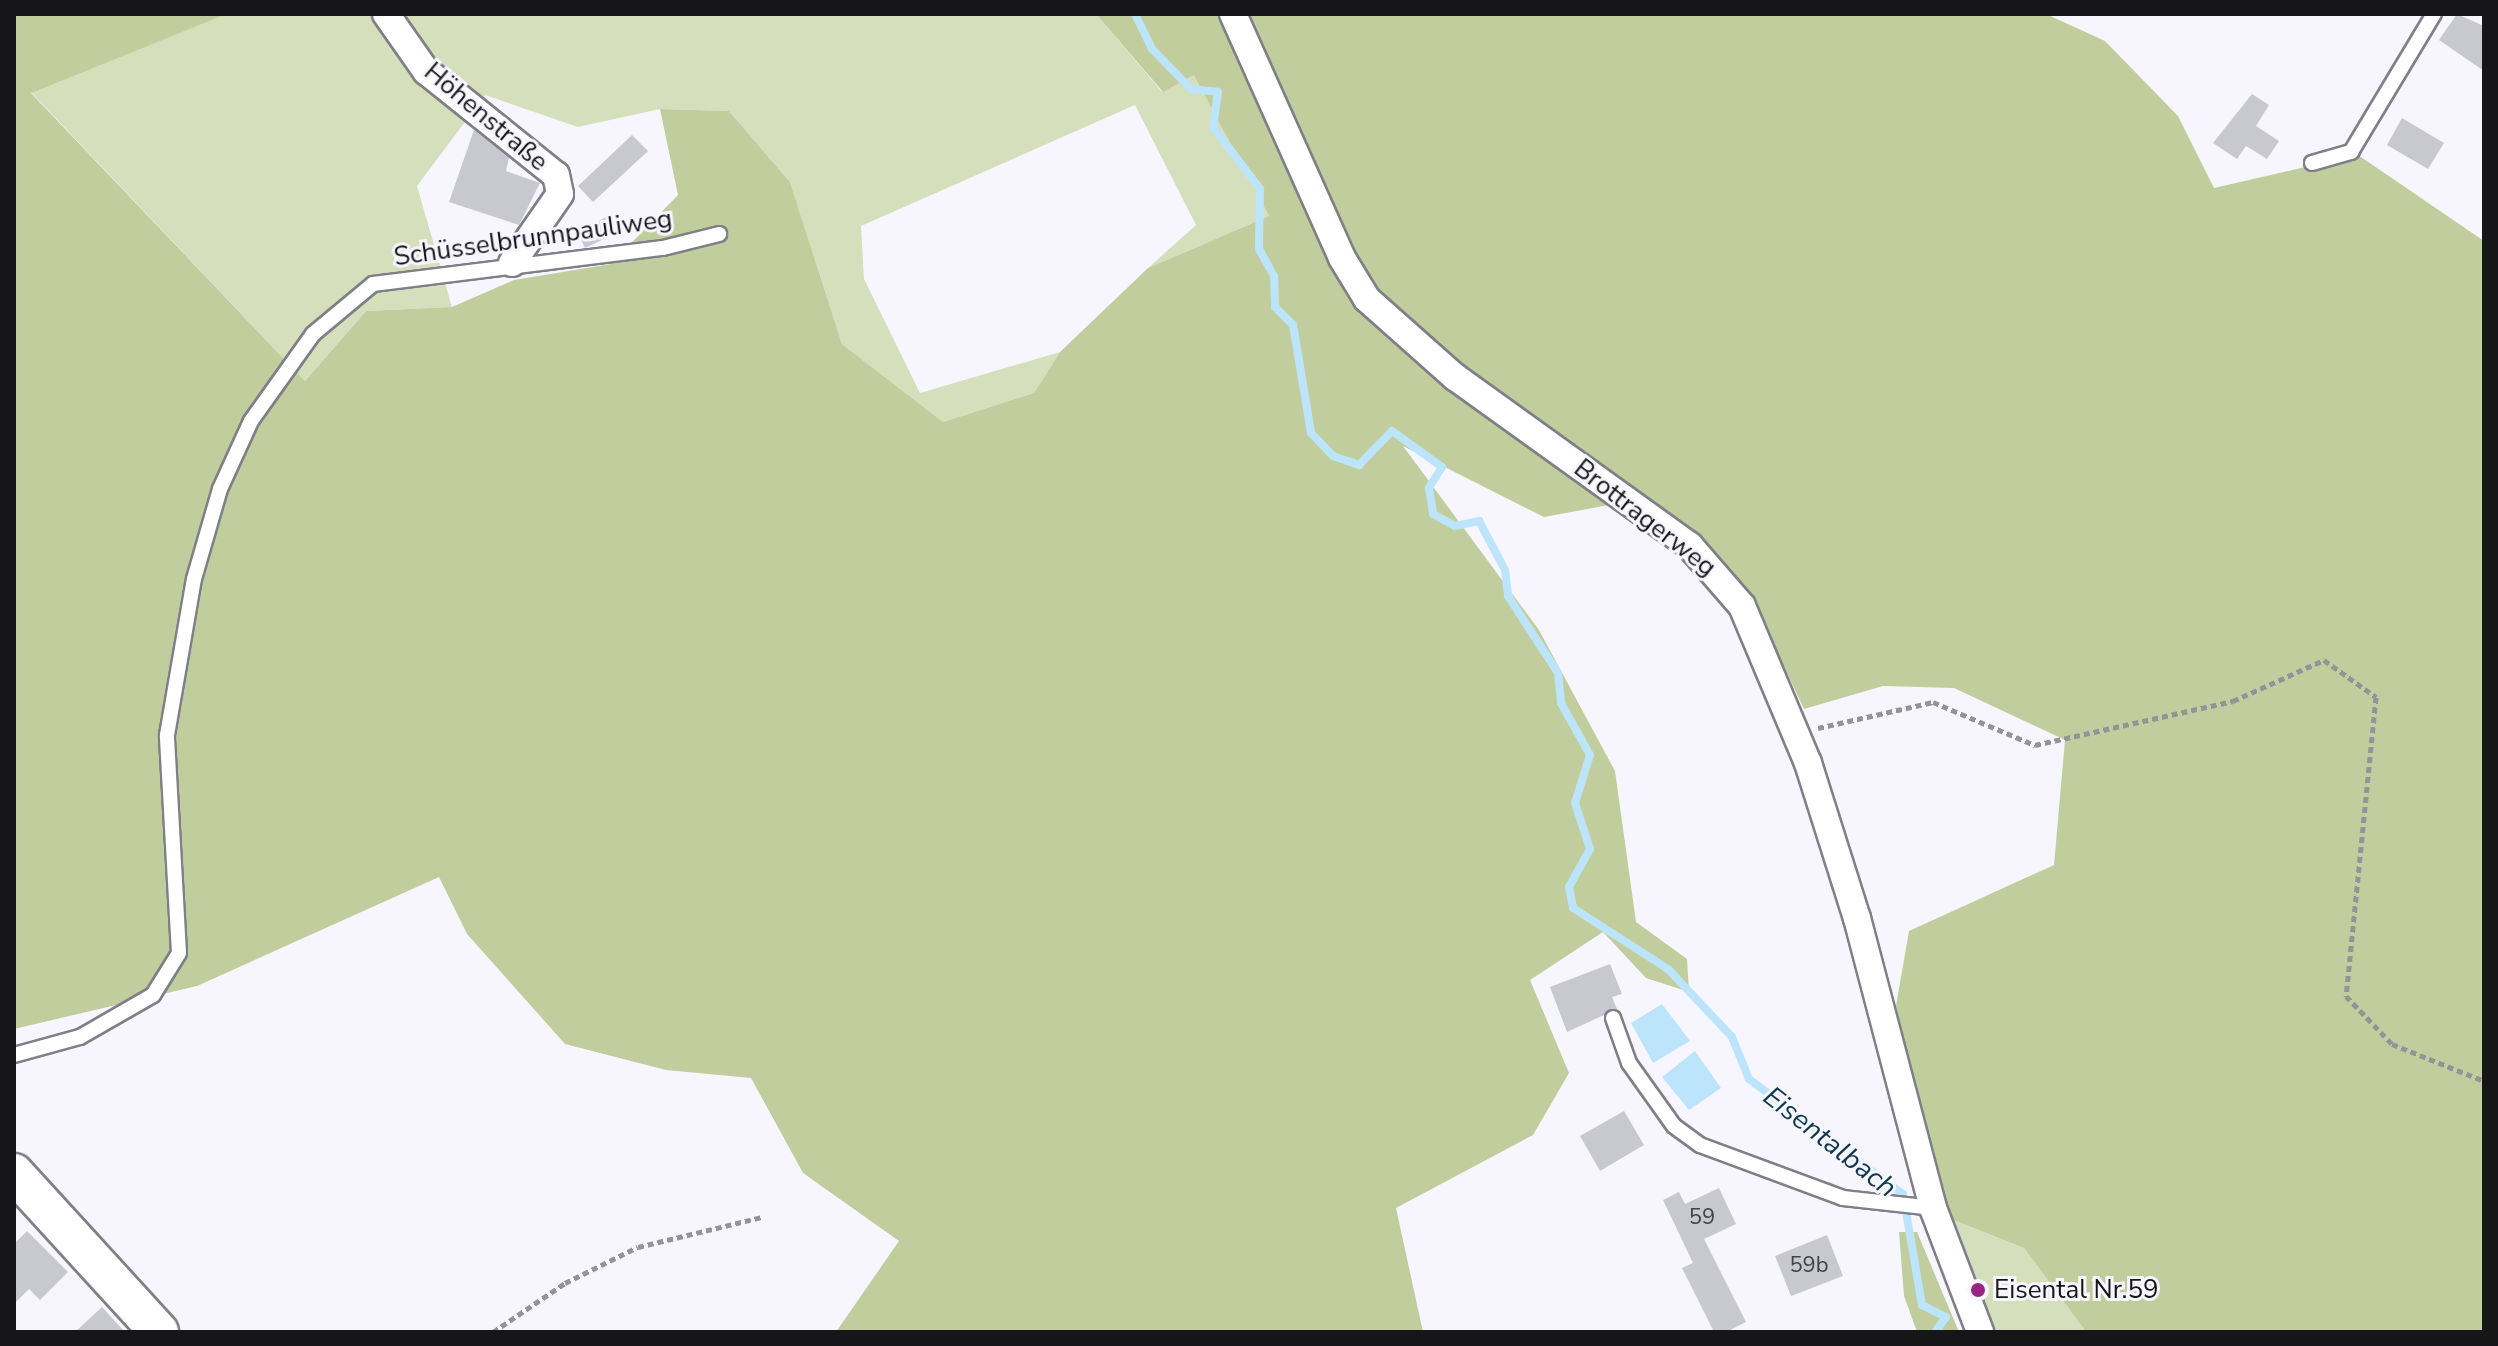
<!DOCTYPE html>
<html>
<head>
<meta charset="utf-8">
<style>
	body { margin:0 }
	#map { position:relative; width:2498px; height:1346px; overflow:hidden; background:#f7f6fe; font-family:"Nunito Sans",sans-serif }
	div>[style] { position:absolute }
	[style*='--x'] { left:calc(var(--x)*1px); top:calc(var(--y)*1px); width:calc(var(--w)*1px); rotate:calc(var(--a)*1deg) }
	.green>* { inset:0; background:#d6dfbb }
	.forest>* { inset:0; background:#c1cd9d }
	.water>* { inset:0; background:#bce5fb }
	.stream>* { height:8px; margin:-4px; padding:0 4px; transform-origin:4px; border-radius:4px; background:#bce5fb }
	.building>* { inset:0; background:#c8c8d1 }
	.path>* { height:5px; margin-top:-2.5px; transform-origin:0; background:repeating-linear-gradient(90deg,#939398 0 6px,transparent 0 10px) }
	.roads { filter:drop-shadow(2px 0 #807f88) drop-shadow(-2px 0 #807f88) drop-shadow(0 2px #807f88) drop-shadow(0 -2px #807f88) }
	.lane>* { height:14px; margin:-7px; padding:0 7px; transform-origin:7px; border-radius:7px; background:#fff }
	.street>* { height:26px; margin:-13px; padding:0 13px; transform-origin:13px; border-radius:13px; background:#fff }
	.secondary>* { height:38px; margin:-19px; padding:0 19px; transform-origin:19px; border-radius:19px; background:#fff }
	.dots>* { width:22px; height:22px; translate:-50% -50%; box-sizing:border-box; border:4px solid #f7f6fe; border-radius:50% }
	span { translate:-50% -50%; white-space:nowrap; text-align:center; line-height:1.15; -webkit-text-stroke:6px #f7f6fe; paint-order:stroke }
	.number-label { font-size:22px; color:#424247 }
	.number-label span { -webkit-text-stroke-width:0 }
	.street-label { font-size:26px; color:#161619 }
	.poi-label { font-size:26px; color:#161619 }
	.left { translate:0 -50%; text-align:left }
	.water-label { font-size:28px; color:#0e394d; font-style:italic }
	.frame { position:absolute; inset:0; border:16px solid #161619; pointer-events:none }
</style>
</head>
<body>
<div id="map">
	<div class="green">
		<i style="clip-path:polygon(227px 14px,1096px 14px,1162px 92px,1194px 74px,1269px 216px,1148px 268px,1196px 225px,1135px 105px,861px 226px,864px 279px,920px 393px,1060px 352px,1034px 393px,943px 422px,842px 344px,790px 182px,729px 111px,660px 109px,578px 127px,485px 95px,417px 186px,452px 307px,366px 311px,305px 381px,31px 92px)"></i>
		<i style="clip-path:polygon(1943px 1216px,2024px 1248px,2086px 1332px,1988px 1332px)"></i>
	</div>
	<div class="forest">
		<i style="clip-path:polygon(14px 14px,227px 14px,31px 93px,305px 381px,366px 311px,452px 307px,514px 280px,611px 264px,678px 195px,660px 109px,729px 111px,790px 182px,842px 344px,943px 422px,1034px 393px,1060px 352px,1148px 268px,1269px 216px,1194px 75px,1163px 92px,1096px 14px,2046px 14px,2105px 41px,2178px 116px,2214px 188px,2358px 155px,2484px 241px,2484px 1332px,2086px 1332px,2024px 1248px,1943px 1216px,1896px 1006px,1909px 931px,2054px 865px,2065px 740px,1954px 688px,1883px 686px,1804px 709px,1750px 594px,1689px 535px,1636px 500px,1544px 517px,1403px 446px,1539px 630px,1615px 771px,1636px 922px,1687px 959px,1689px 992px,1646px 978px,1603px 932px,1530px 980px,1569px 1073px,1533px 1135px,1396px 1208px,1423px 1332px,836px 1332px,899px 1241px,803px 1173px,751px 1078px,666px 1070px,565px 1044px,467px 934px,439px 877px,197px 986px,14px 1029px)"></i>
		<i style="clip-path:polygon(1899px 1232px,1917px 1232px,1959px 1332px,1917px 1332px,1904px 1296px)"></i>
	</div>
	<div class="water">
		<i style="clip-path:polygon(1662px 1004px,1690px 1041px,1653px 1063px,1631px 1023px)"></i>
		<i style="clip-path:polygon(1695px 1051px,1721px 1088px,1689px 1110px,1662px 1077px)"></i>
	</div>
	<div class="stream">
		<i style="--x:1135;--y:14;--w:39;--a:64"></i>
		<i style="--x:1152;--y:49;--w:56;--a:45.7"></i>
		<i style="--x:1191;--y:89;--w:27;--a:6"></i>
		<i style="--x:1218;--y:92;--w:35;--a:98"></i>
		<i style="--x:1213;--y:127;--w:78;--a:52.8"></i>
		<i style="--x:1260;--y:189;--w:60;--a:91"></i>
		<i style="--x:1259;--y:249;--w:31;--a:61"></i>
		<i style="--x:1274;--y:276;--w:31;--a:88"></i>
		<i style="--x:1275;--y:307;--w:25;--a:45"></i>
		<i style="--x:1293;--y:325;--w:109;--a:80.5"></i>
		<i style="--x:1311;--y:433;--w:32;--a:46"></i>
		<i style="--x:1333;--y:456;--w:28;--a:19"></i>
		<i style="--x:1359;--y:465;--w:47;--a:-45.9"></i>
		<i style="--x:1392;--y:431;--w:62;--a:35.8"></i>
		<i style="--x:1442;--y:467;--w:25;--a:122"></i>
		<i style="--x:1429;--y:488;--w:26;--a:81"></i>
		<i style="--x:1433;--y:514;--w:25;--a:29"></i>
		<i style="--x:1455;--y:526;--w:25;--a:-12"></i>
		<i style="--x:1479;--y:521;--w:55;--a:62"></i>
		<i style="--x:1505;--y:570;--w:26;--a:83"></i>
		<i style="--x:1508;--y:596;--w:92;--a:57"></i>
		<i style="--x:1558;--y:673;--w:30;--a:84"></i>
		<i style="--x:1561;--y:703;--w:60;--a:60.9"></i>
		<i style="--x:1590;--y:755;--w:50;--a:107.4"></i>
		<i style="--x:1575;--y:803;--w:48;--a:71.9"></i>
		<i style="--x:1590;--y:849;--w:43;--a:118.9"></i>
		<i style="--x:1569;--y:887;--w:21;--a:79"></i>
		<i style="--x:1573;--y:908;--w:113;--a:32.7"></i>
		<i style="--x:1668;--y:969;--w:93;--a:46.7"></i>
		<i style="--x:1732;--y:1037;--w:45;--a:68"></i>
		<i style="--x:1749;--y:1079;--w:192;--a:36.8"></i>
		<i style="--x:1903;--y:1194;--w:113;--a:80.3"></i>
		<i style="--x:1922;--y:1305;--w:27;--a:27"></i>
		<i style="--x:1946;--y:1317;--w:19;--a:126"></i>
	</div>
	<div class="building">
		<i style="clip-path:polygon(2457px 14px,2484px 26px,2484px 71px,2439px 40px)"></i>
		<i style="clip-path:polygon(2252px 94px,2269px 105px,2256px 126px,2279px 141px,2267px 159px,2246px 146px,2237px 159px,2213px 143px)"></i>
		<i style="clip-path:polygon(2402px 118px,2444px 143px,2428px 169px,2387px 145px)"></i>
		<i style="clip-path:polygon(474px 130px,509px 158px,506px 171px,540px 183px,519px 225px,449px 202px)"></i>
		<i style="clip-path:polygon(632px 135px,648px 151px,593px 202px,578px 186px)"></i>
		<i style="clip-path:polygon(613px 213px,623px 230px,585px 248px,578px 233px)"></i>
		<i style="clip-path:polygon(1610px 964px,1622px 994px,1612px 997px,1617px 1009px,1567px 1032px,1550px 987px)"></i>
		<i style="clip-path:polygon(1624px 1111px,1644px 1145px,1600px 1171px,1580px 1136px)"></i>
		<i style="clip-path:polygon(1719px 1188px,1736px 1224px,1704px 1239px,1746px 1322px,1726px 1332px,1714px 1332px,1682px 1268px,1693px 1263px,1663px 1200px,1679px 1192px,1685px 1204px)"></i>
		<i style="clip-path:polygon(27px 1231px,68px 1272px,40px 1300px,29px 1289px,14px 1304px,14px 1244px)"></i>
		<i style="clip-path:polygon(1827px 1235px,1843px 1276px,1791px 1296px,1775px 1256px)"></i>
		<i style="clip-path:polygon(102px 1307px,125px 1332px,75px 1332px)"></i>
	</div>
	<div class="path">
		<i style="--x:1818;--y:728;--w:118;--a:-12.7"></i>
		<i style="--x:1933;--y:702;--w:111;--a:22.9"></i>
		<i style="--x:2035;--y:745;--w:203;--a:-12.5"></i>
		<i style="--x:2233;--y:701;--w:100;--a:-24.3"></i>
		<i style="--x:2324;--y:660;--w:64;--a:35.4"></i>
		<i style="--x:2376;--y:697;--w:301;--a:95.7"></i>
		<i style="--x:2346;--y:996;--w:66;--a:46.2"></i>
		<i style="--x:2392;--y:1044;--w:99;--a:21.9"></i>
		<i style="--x:493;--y:1332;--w:87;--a:-34.2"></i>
		<i style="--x:565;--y:1283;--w:81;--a:-26.3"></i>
		<i style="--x:638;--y:1247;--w:128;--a:-13.6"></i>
	</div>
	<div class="roads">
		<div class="lane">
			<i style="--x:2312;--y:163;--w:41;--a:-15.8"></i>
			<i style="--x:2351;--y:152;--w:161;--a:-59"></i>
			<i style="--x:1613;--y:1018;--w:48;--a:70.4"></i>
			<i style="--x:1629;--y:1063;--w:77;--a:54.5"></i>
			<i style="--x:1674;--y:1126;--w:32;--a:36"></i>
			<i style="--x:1700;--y:1145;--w:153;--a:20.3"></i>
			<i style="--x:1843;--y:1198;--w:91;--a:6.3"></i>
			<i style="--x:14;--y:1055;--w:68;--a:-15.3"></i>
			<i style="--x:80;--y:1037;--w:84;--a:-29.9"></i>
			<i style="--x:153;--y:995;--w:49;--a:-58.2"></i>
			<i style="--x:179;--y:953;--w:218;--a:-93.2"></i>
			<i style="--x:167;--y:735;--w:158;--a:-80.2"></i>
			<i style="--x:194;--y:579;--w:94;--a:-73.9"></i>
			<i style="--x:220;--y:489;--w:75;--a:-65.5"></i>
			<i style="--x:251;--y:421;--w:107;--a:-54.5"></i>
			<i style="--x:313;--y:334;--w:78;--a:-39.8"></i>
			<i style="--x:373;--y:284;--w:292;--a:-7.1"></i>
			<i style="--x:663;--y:248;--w:58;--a:-14"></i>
		</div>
		<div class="street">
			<i style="--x:386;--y:14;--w:70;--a:54.9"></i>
			<i style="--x:426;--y:71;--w:166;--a:38.7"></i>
			<i style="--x:556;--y:175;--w:19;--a:78"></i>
			<i style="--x:560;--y:194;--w:84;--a:124.8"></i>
			<i style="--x:1233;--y:14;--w:267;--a:65.9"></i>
			<i style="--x:1342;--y:258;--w:48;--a:58.6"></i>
			<i style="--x:1367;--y:299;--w:118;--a:41.6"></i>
			<i style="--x:1455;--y:377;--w:289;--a:35.7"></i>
			<i style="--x:1690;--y:546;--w:79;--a:49.1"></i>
			<i style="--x:1742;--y:606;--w:170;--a:67.2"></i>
			<i style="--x:1808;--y:763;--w:163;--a:72.5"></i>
			<i style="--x:1857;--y:918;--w:300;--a:75.3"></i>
			<i style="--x:1933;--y:1208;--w:133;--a:69.2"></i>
		</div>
		<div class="secondary">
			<i style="--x:14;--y:1173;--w:215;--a:47.6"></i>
		</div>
	</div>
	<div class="dots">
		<i style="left:1978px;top:1290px;background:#982583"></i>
	</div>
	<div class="number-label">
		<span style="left:1702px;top:1218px">59</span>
		<span style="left:1809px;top:1266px">59b</span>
	</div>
	<div class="street-label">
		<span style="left:486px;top:117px;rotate:40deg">Höhenstraße</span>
		<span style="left:533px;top:238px;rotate:-8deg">Schüsselbrunnpauliweg</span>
		<span style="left:1645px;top:518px;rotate:38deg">Brottragerweg</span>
	</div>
	<div class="poi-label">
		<span class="left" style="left:1994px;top:1290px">Eisental Nr.59</span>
	</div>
	<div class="water-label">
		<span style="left:1830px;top:1142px;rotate:38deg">Eisentalbach</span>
	</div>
	<div class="frame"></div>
</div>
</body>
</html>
